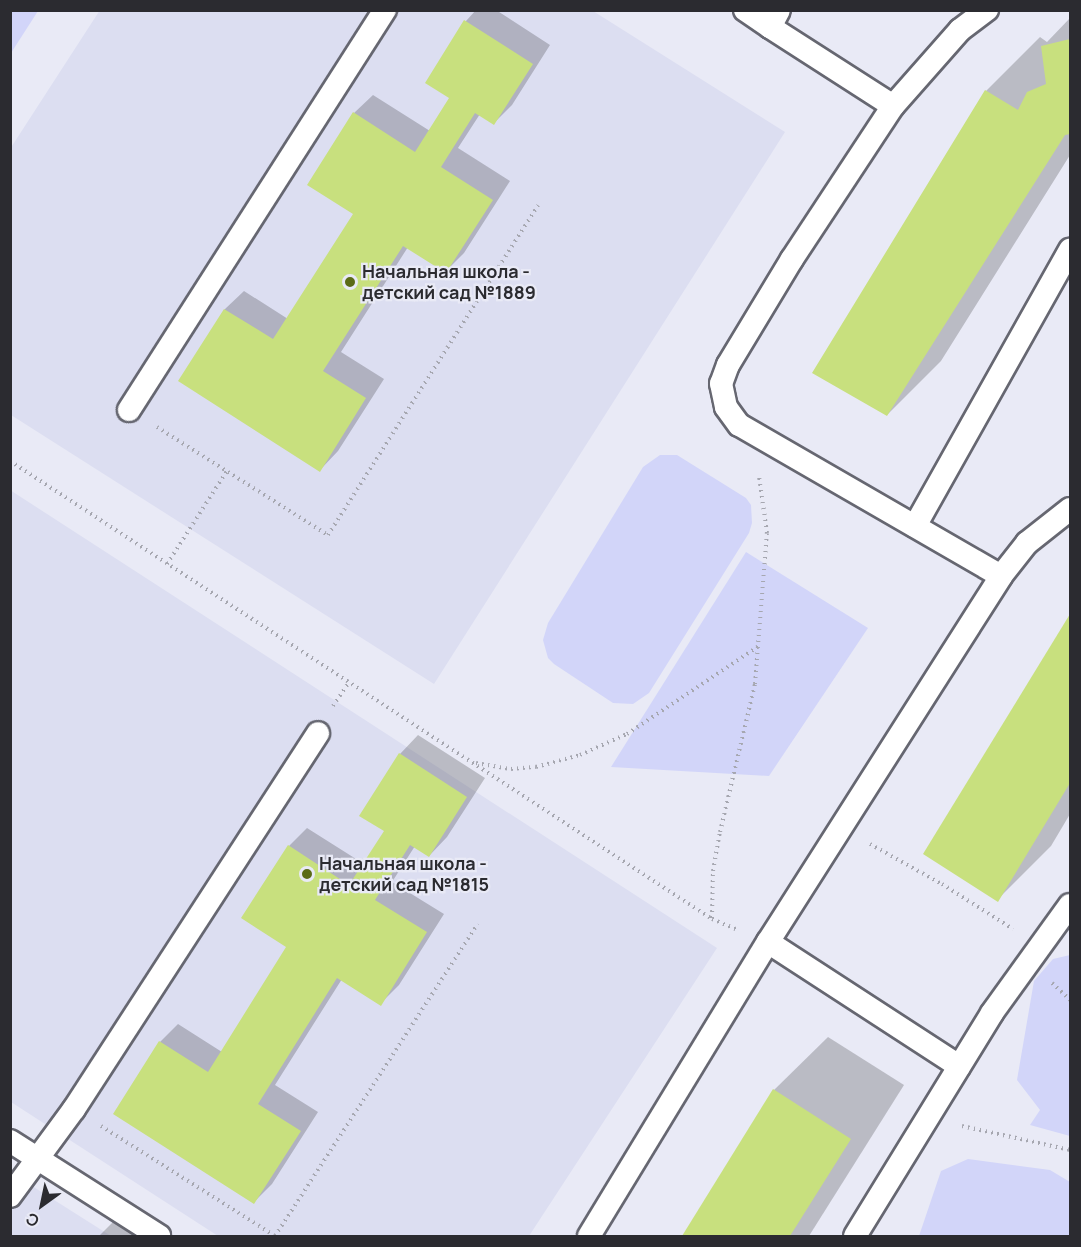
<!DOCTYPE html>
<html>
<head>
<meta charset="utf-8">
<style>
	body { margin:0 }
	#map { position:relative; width:1081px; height:1247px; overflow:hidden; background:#e9eaf6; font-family:Manrope,sans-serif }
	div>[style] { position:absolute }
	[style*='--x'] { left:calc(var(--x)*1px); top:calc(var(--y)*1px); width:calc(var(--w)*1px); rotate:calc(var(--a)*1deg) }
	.built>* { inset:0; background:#dcdef1 }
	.green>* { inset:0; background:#d2d5f9 }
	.shadow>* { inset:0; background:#0003 }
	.building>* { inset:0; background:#c8e07e }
	.path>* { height:4px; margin-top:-2px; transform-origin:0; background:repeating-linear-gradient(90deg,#a6a7b0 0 1.5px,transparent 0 6px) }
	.roads { filter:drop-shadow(2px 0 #666771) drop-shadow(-2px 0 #666771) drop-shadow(0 2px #666771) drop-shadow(0 -2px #666771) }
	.lane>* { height:22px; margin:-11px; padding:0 11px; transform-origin:11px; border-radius:11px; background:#fff }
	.dots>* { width:16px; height:16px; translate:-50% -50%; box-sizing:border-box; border:3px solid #e9eaf6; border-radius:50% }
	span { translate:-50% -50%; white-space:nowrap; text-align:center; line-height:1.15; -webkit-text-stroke:4.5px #e9eaf6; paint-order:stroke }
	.poi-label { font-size:18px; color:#2b2b30; font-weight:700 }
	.left { translate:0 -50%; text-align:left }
	.frame { position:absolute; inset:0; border:12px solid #2b2b30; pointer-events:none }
	.north { position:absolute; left:12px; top:1175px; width:60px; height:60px; -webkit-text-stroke:4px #e9eaf6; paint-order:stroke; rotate:213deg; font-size:16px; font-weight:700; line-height:24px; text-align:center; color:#2b2b30 }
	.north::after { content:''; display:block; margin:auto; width:21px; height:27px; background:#2b2b30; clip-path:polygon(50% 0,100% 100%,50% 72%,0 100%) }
</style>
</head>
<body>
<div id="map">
	<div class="built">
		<i style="clip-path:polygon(100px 10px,593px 11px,785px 132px,434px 684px,11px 415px,10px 149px)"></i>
		<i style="clip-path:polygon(10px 490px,717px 948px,529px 1236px,218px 1236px,11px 1102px)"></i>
		<i style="clip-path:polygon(10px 1173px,21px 1179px,111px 1236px,11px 1236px)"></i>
	</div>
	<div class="green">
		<i style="clip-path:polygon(11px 10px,38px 11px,11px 53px,10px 11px)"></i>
		<i style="clip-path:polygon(660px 455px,677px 455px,746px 498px,751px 505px,752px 523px,749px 533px,649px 693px,633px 704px,613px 703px,554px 664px,548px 658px,543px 640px,548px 623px,643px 467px)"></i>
		<i style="clip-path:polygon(746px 552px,868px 628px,769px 776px,611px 767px)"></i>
		<i style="clip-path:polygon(1070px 955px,1070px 1136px,1030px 1125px,1040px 1110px,1017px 1080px,1034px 981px,1053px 959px)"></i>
		<i style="clip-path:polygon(968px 1159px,1050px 1170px,1070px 1182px,1070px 1236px,919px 1236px,941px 1171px)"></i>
	</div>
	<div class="shadow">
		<i style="clip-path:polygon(476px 10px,496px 10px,550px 45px,512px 105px,494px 123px,480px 114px,458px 148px,510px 181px,464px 253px,446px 271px,408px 247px,341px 352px,384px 379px,338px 451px,320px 470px,180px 381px,225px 309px,244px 291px,288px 319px,355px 214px,354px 113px,373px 95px,430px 131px,451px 97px,466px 21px)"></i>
		<i style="clip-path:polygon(1070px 18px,1070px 155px,941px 361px,887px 415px,986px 91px,1040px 37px,1047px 42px)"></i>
		<i style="clip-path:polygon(1070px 617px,1070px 814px,1051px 846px,997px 900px,925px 854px)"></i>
		<i style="clip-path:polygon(418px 735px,485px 778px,447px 837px,429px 856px,415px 846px,392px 882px,444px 914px,399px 985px,380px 1004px,342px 979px,275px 1085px,318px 1112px,272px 1184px,254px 1202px,160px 1042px,178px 1024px,222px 1052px,288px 947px,289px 846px,307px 828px,364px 864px,386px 830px,400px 754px)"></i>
		<i style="clip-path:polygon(828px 1037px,904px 1085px,809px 1236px,683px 1236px,774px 1090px)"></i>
		<i style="clip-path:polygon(114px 1221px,139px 1236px,99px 1236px)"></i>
	</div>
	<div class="building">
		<i style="clip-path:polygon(464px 20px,533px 64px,494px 125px,475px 113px,441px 167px,493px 200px,446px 273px,403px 246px,323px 371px,366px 398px,320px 472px,178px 381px,224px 309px,273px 339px,353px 214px,307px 185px,353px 112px,415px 152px,449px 98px,425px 83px)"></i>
		<i style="clip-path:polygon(1070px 39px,1070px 134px,1065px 135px,887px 416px,812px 373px,985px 90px,1018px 110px,1027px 92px,1046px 84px,1041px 46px)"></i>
		<i style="clip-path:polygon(1070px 614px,1070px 783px,998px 902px,923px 854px)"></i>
		<i style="clip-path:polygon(399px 753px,467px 797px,429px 857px,410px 845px,375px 900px,427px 932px,381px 1006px,337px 978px,258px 1104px,301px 1131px,254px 1204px,113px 1114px,159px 1041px,208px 1072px,286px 947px,241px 918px,288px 845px,349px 885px,384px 831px,359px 816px)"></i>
		<i style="clip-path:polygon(773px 1089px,851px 1139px,790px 1236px,682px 1236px)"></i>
	</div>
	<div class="path">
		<i style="--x:157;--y:427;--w:202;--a:32.3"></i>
		<i style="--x:328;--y:535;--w:391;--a:-57.5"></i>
		<i style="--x:10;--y:461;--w:838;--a:33.12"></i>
		<i style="--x:712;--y:919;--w:28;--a:23"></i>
		<i style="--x:167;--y:564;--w:111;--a:-57.2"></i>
		<i style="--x:333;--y:706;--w:29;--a:-56"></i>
		<i style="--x:476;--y:763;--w:36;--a:10"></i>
		<i style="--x:511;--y:769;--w:25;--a:-5"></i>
		<i style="--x:536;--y:767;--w:46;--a:-15.3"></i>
		<i style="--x:580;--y:755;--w:51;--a:-24.1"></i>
		<i style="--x:627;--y:734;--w:159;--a:-33.7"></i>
		<i style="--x:870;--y:844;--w:82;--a:29.1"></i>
		<i style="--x:942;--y:884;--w:84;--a:32.4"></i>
		<i style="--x:712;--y:918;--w:47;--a:-88.8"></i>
		<i style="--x:713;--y:871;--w:40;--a:-80"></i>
		<i style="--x:720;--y:832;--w:152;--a:-76.7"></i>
		<i style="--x:755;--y:684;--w:151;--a:-85.5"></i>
		<i style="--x:767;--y:533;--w:58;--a:-98"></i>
		<i style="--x:1052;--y:983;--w:25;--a:43"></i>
		<i style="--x:101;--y:1126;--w:206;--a:32.3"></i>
		<i style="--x:962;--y:1126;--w:111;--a:12.5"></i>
		<i style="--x:275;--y:1236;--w:372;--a:-57"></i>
	</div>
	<div class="roads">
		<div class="lane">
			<i style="--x:745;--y:10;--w:30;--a:34"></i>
			<i style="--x:770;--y:27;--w:19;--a:-62"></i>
			<i style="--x:770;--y:27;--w:146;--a:32.7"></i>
			<i style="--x:129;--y:410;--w:475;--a:-57.4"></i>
			<i style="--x:915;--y:526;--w:317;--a:-60.7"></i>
			<i style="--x:1001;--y:576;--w:42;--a:-51.8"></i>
			<i style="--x:1027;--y:543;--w:55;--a:-38.3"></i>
			<i style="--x:768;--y:942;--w:228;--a:33"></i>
			<i style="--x:10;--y:1141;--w:177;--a:32.5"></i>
			<i style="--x:10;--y:1196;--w:108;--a:-53.7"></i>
			<i style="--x:74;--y:1109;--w:448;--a:-57"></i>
			<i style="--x:589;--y:1236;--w:344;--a:-58.7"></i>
			<i style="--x:768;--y:942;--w:434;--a:-57.5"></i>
			<i style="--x:1001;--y:576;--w:302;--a:-150"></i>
			<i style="--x:739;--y:425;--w:22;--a:-126"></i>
			<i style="--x:726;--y:407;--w:24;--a:-102"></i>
			<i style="--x:721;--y:384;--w:20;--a:-70"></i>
			<i style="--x:728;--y:365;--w:124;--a:-58.9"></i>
			<i style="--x:792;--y:259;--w:183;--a:-56.6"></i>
			<i style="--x:893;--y:106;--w:101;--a:-48.6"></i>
			<i style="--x:960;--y:30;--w:34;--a:-37"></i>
			<i style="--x:855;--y:1236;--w:262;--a:-58.4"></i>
			<i style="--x:992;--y:1013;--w:133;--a:-54.2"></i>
		</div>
	</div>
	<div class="dots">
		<i style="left:350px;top:282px;background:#5b6b17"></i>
		<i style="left:307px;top:874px;background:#5b6b17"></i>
	</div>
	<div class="poi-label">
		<span class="left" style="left:362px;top:282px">Начальная школа -<br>детский сад №1889</span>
		<span class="left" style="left:319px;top:874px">Начальная школа -<br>детский сад №1815</span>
	</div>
	<div class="frame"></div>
	<div class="north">С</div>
</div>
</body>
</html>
